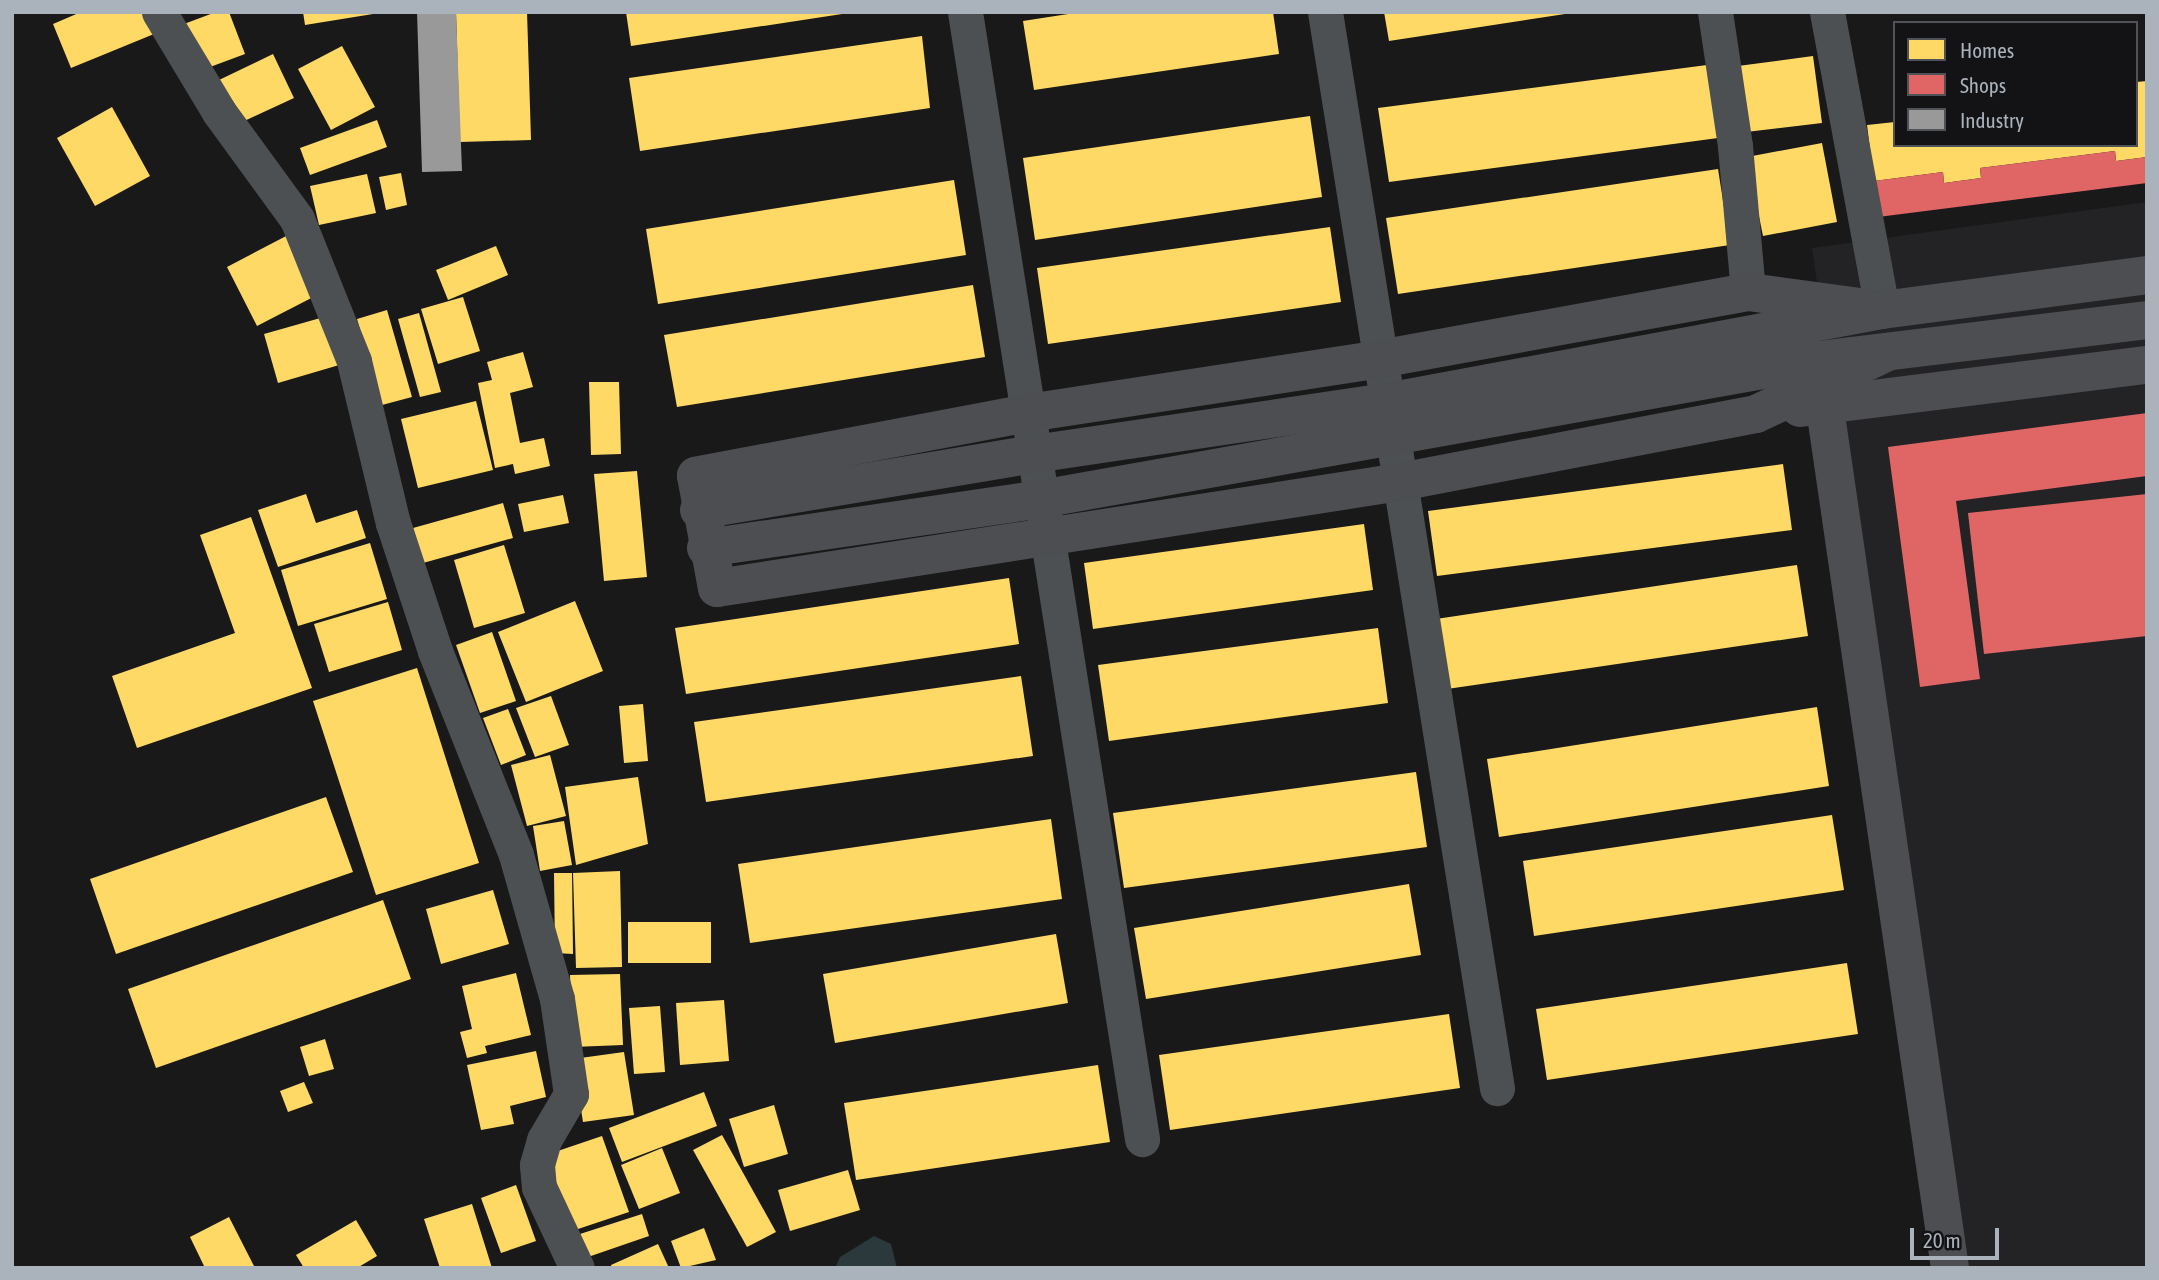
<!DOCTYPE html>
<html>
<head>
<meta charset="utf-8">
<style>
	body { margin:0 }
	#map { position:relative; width:2159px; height:1280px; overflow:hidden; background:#191919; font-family:"Asap Condensed",sans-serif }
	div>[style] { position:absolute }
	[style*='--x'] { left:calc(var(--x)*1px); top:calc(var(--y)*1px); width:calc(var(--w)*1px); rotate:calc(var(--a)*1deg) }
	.built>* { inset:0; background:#232325 }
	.water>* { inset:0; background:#2b383c }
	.homes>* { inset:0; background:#ffd966 }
	.shops>* { inset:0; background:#e06666 }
	.industry>* { inset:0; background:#999 }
	.street>* { height:35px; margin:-17.5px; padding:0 17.5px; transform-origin:17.5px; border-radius:17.5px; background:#4d5052 }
	.secondary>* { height:38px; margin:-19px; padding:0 19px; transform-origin:19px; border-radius:19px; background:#4c4e51 }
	span { translate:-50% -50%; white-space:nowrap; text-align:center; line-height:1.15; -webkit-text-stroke:7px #131315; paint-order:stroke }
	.frame { position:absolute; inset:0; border:14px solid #aab2bb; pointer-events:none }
	.legend { position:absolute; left:1893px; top:21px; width:245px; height:126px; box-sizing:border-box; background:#131315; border:2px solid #4f5357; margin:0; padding:9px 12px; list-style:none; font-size:21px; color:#aab2bb }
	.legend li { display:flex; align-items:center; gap:14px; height:35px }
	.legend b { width:35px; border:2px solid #4f5357 }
	.scale { position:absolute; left:1910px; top:1228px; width:89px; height:32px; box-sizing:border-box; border:4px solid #aab2bb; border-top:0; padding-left:9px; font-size:21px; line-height:24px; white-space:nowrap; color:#aab2bb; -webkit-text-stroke:5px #131315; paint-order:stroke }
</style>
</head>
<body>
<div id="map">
	<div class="built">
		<i style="clip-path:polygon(2147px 202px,2147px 1268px,1932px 1268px,1926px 1046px,1812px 248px)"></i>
	</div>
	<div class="water">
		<i style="clip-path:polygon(874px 1236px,891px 1244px,897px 1268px,835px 1268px,840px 1257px)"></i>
	</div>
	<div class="homes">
		<i style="clip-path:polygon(81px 12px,145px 12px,154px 34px,71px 68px,53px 24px)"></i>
		<i style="clip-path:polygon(216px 12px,229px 12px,245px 54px,202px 70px,184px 24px)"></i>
		<i style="clip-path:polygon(303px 12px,373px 12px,373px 14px,305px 25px)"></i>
		<i style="clip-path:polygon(456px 12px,527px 12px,531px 140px,460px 142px)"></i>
		<i style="clip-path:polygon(626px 12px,842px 12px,842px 14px,631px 46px)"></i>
		<i style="clip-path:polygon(1081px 12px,1273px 12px,1279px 54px,1034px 90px,1023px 21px)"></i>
		<i style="clip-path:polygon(1384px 12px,1565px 12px,1565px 14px,1389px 41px)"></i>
		<i style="clip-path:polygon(922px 36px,930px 108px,640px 151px,629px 78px)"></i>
		<i style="clip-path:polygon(342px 46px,375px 107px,331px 130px,298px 69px)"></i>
		<i style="clip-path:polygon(273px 54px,294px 98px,240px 123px,219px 80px)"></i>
		<i style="clip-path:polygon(1813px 56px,1822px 123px,1746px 132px,1738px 66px)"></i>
		<i style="clip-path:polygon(1707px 65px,1718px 138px,1389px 182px,1378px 108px)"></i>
		<i style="clip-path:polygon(2147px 81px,2147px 157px,2116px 161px,2115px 151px,1980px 168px,1981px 178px,1944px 183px,1943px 172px,1874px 181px,1867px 125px,1895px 122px,1895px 145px,2136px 145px,2136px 82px)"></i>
		<i style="clip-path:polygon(112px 107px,150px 176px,95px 206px,57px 138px)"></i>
		<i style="clip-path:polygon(1310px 116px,1322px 197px,1035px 240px,1023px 158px)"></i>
		<i style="clip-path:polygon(377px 120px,387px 147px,310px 175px,300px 148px)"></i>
		<i style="clip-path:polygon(1822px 143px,1837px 222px,1763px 236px,1747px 157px)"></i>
		<i style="clip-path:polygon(1718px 169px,1730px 245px,1398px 294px,1386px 218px)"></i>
		<i style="clip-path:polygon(401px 173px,407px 205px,386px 210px,379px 177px)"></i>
		<i style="clip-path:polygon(367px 174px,376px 213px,319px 225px,310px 186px)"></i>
		<i style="clip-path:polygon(954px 180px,966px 255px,658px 304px,646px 229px)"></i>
		<i style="clip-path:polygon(1330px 227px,1341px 302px,1048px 344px,1037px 268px)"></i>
		<i style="clip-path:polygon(290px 234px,321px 293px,257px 326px,227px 267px)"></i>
		<i style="clip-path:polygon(496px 246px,508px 275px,448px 300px,436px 270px)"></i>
		<i style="clip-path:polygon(973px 285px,985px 357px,677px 407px,664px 335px)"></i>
		<i style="clip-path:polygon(463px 297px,480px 351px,438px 364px,421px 309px)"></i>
		<i style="clip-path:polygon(387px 310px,412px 397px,382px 405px,357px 319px)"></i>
		<i style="clip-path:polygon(419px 313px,441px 392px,420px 397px,398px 319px)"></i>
		<i style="clip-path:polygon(331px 315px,346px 363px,278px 383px,264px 334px)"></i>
		<i style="clip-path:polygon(523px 352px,533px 387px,510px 393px,520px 443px,544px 438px,550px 466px,515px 474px,513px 464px,495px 468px,478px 383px,492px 380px,487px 362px)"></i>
		<i style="clip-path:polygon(589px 382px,619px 382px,621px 454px,591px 455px)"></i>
		<i style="clip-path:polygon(476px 401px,493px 470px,418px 488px,401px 419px)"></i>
		<i style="clip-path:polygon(1783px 464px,1792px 530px,1437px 576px,1428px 511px)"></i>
		<i style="clip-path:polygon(637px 471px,647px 577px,604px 581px,594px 474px)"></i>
		<i style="clip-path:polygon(306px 494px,316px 523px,357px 510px,366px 538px,278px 567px,258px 510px)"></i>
		<i style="clip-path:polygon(563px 495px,569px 523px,524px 532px,518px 504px)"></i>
		<i style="clip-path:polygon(503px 503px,513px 538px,423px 563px,413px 528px)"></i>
		<i style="clip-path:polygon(251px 517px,312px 688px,137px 748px,112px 676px,235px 633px,200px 535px)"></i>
		<i style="clip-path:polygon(1364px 524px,1373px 590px,1093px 629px,1084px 563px)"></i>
		<i style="clip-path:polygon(370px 543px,387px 599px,298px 626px,281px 570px)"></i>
		<i style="clip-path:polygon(504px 545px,525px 613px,474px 628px,454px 560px)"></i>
		<i style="clip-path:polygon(1797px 565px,1808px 636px,1447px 689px,1436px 619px)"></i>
		<i style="clip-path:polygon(1009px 578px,1019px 644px,686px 694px,675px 628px)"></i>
		<i style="clip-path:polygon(575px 601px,603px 671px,526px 702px,498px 632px)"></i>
		<i style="clip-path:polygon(388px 602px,402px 650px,329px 672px,314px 624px)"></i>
		<i style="clip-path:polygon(1378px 628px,1388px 703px,1109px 741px,1098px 665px)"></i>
		<i style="clip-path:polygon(492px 632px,516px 701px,480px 713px,456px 645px)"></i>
		<i style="clip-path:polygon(417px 668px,479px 863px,376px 895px,313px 701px)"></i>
		<i style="clip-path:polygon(1021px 676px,1033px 756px,706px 802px,694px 722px)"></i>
		<i style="clip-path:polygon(551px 696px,569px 745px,535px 757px,516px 708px)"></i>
		<i style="clip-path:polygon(643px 704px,648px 761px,624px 763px,619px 706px)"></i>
		<i style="clip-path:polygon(1817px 707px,1829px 786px,1499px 837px,1487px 759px)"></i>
		<i style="clip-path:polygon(508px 709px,526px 755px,501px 765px,483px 718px)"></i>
		<i style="clip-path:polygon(550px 755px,566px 816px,527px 826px,511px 765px)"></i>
		<i style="clip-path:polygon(1416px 772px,1427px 847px,1124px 888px,1113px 813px)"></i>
		<i style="clip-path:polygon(638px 777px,648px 844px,576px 865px,565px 787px)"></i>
		<i style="clip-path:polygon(326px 797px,353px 872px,116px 954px,90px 879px)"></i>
		<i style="clip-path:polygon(1832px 815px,1844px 890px,1534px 936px,1523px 861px)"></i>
		<i style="clip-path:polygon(1051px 819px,1062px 899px,750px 943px,738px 864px)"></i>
		<i style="clip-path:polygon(564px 821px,572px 865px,540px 871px,533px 826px)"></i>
		<i style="clip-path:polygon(620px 871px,622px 967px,576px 968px,573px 873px)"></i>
		<i style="clip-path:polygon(554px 873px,572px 873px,573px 954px,555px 953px)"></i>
		<i style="clip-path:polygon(1409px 884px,1421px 955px,1146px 999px,1134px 928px)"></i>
		<i style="clip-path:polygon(493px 890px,509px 944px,441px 964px,426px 909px)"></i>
		<i style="clip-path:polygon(383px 900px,411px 979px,156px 1068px,128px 989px)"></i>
		<i style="clip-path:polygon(628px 922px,711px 922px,711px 963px,628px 963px)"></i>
		<i style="clip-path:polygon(1056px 934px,1068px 1003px,835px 1043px,823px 974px)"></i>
		<i style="clip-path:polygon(1847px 963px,1858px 1034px,1547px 1080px,1536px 1009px)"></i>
		<i style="clip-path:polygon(516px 973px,531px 1035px,485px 1046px,487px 1053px,467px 1058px,460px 1032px,472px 1029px,462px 986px)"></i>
		<i style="clip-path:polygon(620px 974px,623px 1045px,573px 1047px,570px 975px)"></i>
		<i style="clip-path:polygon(724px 1000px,729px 1061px,680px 1065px,676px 1003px)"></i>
		<i style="clip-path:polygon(660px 1006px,665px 1072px,634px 1074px,629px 1008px)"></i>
		<i style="clip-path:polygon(1449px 1014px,1460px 1088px,1170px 1130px,1159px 1055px)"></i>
		<i style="clip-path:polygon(325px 1039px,334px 1069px,309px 1076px,300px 1047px)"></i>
		<i style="clip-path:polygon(536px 1051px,546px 1097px,510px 1106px,514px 1124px,481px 1130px,467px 1065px)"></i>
		<i style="clip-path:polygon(624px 1052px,634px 1115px,583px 1122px,573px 1059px)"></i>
		<i style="clip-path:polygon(1098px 1065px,1110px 1142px,856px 1180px,844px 1103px)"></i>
		<i style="clip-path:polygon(304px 1082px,313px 1103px,288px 1112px,280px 1091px)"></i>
		<i style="clip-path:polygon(704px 1092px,717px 1126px,622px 1162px,609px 1128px)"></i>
		<i style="clip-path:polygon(774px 1105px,788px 1154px,744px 1167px,729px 1119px)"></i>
		<i style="clip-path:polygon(722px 1135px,776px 1232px,747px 1247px,693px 1150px)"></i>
		<i style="clip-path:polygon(602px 1136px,629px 1212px,569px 1232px,543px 1156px)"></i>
		<i style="clip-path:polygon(662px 1148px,680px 1193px,639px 1209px,621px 1165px)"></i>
		<i style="clip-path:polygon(848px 1170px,860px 1210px,790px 1231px,778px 1190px)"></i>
		<i style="clip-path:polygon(516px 1185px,536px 1241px,501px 1253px,481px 1198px)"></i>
		<i style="clip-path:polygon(472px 1204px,492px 1268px,440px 1268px,424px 1219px)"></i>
		<i style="clip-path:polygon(642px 1214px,649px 1236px,588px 1257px,580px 1234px)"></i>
		<i style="clip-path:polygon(229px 1217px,255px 1268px,205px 1268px,190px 1237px)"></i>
		<i style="clip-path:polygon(356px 1220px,377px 1256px,357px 1268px,304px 1268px,296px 1255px)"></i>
		<i style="clip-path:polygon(704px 1228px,716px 1260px,681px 1268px,671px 1241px)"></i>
		<i style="clip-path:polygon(658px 1244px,669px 1268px,612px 1268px,611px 1265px)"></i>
	</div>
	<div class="shops">
		<i style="clip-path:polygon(2115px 151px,2116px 161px,2147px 157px,2147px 183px,1878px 217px,1874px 181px,1943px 172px,1944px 183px,1981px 178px,1980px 168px)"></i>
		<i style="clip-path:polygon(2147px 413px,2147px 476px,1956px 501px,1980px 679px,1920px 687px,1888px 447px)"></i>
		<i style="clip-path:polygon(2147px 494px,2147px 636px,1984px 654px,1968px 513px)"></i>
	</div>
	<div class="industry">
		<i style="clip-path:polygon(417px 12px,456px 12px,462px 171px,422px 172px)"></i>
	</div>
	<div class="street">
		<i style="--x:159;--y:12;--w:117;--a:59"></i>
		<i style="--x:219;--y:112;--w:132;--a:53.9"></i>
		<i style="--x:297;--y:219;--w:153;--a:68.1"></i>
		<i style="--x:354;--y:361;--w:167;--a:76.5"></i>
		<i style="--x:393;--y:523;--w:135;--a:71.8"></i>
		<i style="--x:435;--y:651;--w:219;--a:68.3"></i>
		<i style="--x:516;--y:855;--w:150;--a:74.1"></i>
		<i style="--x:557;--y:999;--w:96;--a:81.6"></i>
		<i style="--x:571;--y:1094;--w:53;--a:120.4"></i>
		<i style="--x:544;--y:1140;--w:26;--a:106"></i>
		<i style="--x:537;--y:1165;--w:22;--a:85"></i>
		<i style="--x:539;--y:1187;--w:89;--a:64.9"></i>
		<i style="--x:965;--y:12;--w:1141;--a:81.07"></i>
		<i style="--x:1325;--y:12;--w:1090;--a:80.92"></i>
		<i style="--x:1715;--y:12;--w:135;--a:81.5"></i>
		<i style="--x:1735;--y:146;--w:147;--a:84.9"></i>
		<i style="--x:1827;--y:12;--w:303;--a:79.5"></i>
	</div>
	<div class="secondary">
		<i style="--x:1882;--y:310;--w:135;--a:-172.3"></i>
		<i style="--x:1748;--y:292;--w:373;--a:169.7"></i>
		<i style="--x:1381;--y:359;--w:357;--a:171.3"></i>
		<i style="--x:1028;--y:413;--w:338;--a:169.3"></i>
		<i style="--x:696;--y:476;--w:114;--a:79.4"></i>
		<i style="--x:717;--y:588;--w:691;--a:-8.82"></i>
		<i style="--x:1400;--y:482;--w:362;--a:-10.8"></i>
		<i style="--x:1756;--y:414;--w:146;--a:-25.2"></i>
		<i style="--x:1818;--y:360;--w:918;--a:81.73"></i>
		<i style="--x:1800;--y:408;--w:350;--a:-7.1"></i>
		<i style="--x:699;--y:510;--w:340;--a:-9.5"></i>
		<i style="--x:1034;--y:454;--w:357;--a:-8.4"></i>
		<i style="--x:1387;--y:402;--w:503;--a:-10.53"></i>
		<i style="--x:1882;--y:310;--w:267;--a:-7.5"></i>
		<i style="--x:706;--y:548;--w:339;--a:-8.3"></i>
		<i style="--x:1041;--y:499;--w:789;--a:-10.14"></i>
		<i style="--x:1818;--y:360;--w:331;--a:-6.9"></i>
	</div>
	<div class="frame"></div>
	<ul class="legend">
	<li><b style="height:19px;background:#ffd966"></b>Homes</li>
	<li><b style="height:19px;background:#e06666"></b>Shops</li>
	<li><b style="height:19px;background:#999"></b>Industry</li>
	</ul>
	<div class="scale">20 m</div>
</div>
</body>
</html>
